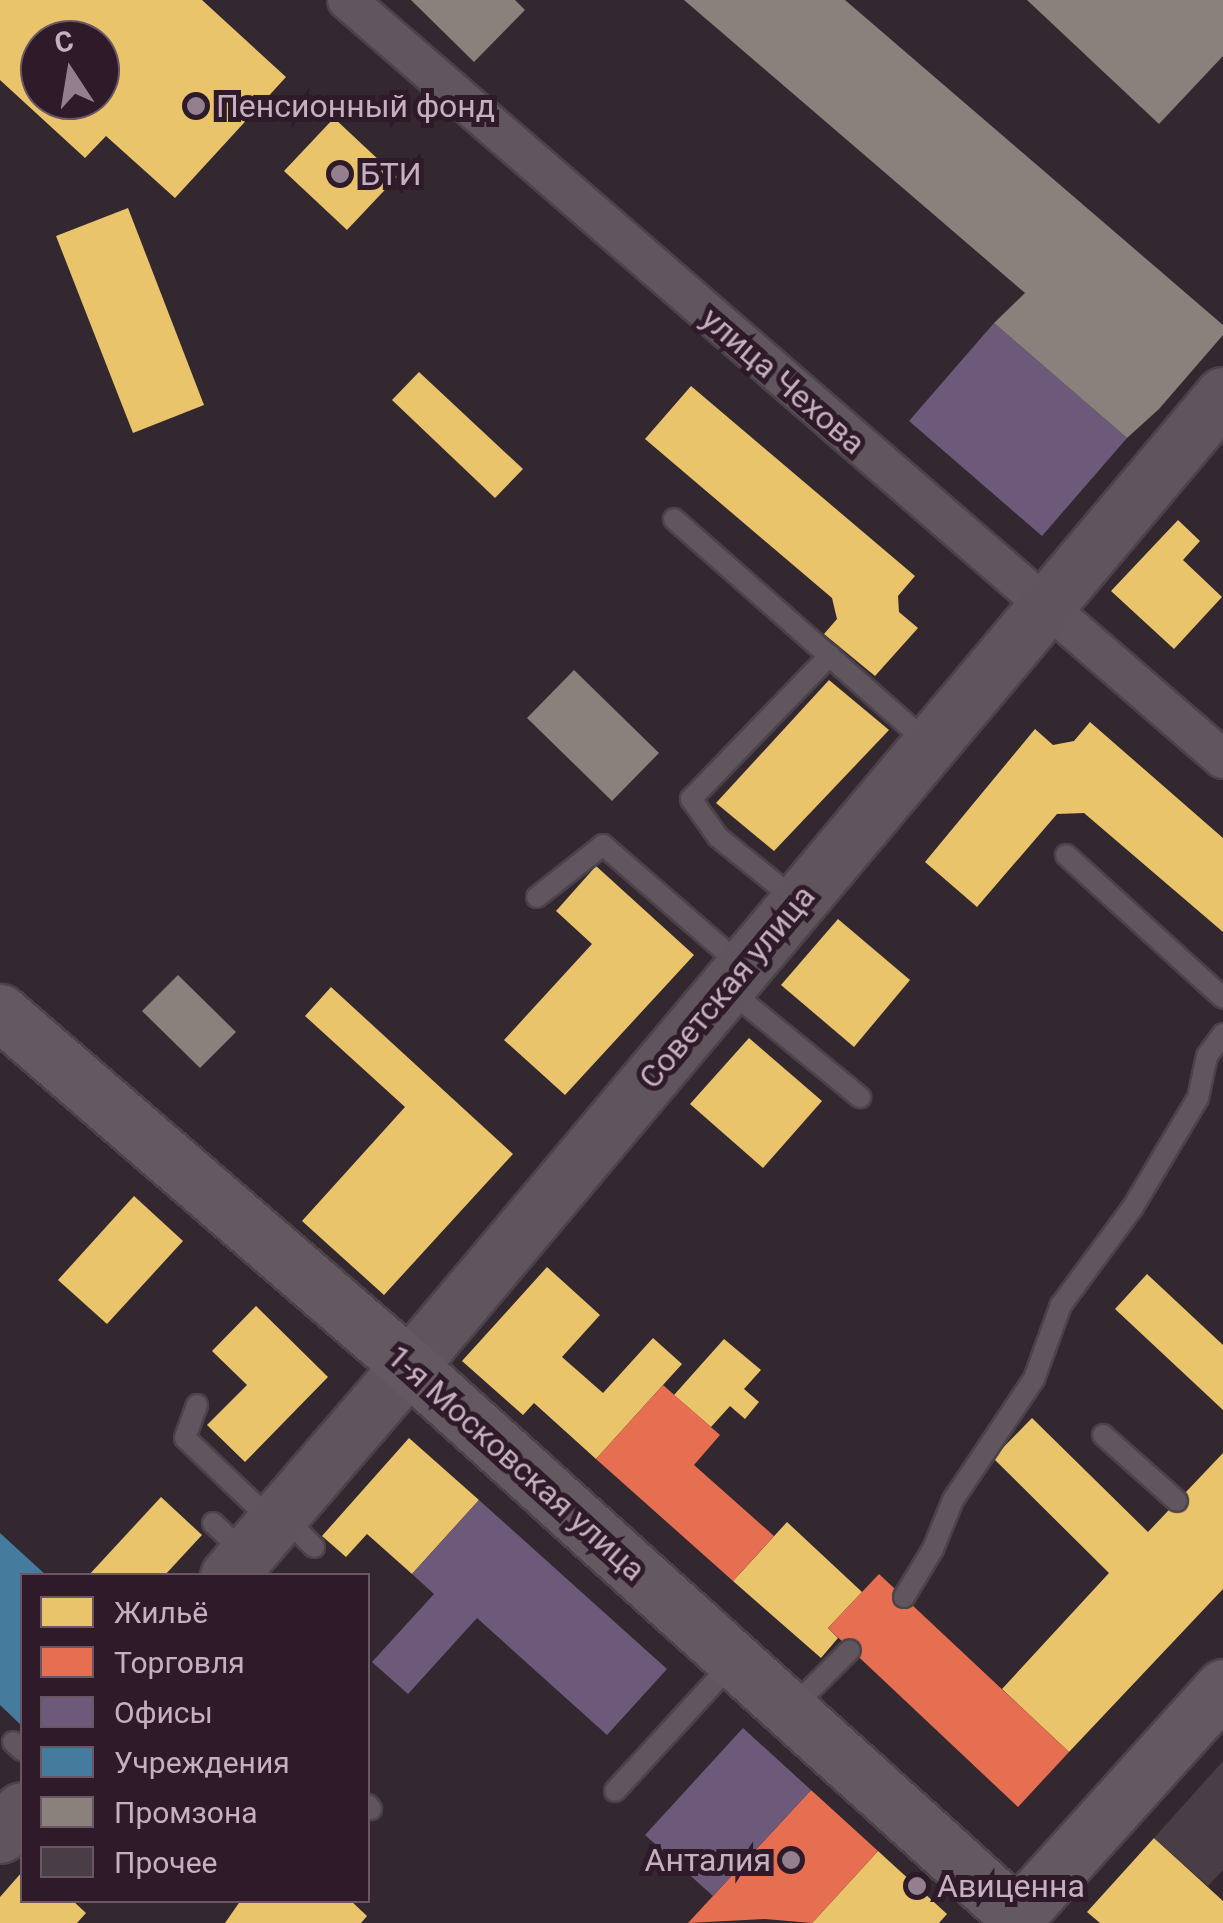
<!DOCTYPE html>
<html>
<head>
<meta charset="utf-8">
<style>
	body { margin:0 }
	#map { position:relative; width:1223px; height:1923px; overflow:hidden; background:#332730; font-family:Roboto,sans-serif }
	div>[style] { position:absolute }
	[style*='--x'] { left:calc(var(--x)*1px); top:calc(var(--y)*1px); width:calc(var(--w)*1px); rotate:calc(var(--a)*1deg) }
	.homes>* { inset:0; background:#e9c46a }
	.shops>* { inset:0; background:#e76f51 }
	.offices>* { inset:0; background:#6d597a }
	.public>* { inset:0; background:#457b9d }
	.industry>* { inset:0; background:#8a817c }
	.building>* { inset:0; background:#4a3e46 }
	.roads { filter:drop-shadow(2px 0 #4c434a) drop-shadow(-2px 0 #4c434a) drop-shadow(0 2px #4c434a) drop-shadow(0 -2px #4c434a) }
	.lane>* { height:20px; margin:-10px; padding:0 10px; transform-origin:10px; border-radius:10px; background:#62565e }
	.street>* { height:38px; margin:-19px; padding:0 19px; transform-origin:19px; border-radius:19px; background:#62565e }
	.secondary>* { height:55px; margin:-27.5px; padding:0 27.5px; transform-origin:27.5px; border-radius:27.5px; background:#60555d }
	.primary>* { height:55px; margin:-27.5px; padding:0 27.5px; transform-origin:27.5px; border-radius:27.5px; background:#645861 }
	.dots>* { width:28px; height:28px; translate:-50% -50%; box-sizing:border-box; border:5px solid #2e1a29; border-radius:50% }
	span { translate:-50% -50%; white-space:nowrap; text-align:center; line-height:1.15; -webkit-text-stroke:10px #2e1a29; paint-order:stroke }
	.poi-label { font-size:32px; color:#c6afc0 }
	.left { translate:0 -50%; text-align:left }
	.right { translate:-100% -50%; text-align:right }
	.street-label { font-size:32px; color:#c6afc0 }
	.legend { position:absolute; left:20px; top:1573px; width:350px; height:330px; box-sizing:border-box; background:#2e1a29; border:2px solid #6b5665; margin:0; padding:12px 18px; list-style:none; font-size:30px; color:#c6afc0 }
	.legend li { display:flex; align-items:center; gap:20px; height:50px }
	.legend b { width:50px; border:2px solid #6b5665 }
	.north { position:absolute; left:20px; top:20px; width:100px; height:100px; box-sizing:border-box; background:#2e1a29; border:2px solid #6b5665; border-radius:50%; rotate:348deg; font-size:28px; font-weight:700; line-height:40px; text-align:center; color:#c6afc0 }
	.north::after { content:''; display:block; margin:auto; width:35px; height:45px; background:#937f8e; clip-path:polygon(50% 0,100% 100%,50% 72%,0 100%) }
</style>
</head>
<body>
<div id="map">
	<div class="homes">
		<i style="clip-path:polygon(evenodd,0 0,202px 0,286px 77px,175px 198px,106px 136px,85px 158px,0 80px,0 0,40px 40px,100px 40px,100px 100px,40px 100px,40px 40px)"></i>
		<i style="clip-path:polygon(334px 118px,397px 177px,347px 230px,284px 171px)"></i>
		<i style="clip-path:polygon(128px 208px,204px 405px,133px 433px,56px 236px)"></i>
		<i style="clip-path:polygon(419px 372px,523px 469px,495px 498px,392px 400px)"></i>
		<i style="clip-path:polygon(691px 386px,915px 576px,898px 596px,899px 612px,918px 628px,875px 676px,824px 634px,837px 619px,832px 598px,645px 439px)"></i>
		<i style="clip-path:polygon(1178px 520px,1200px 541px,1183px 560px,1222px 597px,1174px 649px,1111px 591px)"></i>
		<i style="clip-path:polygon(829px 680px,889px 730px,774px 851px,716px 803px)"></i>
		<i style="clip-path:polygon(1090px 722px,1223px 838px,1223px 932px,1084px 813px,1057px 814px,977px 907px,925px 862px,1035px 729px,1053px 745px,1074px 741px)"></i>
		<i style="clip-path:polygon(596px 866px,694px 955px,565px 1095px,504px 1040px,592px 944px,556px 911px)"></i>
		<i style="clip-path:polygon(838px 919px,910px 980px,854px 1047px,781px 985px)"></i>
		<i style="clip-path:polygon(331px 987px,513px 1154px,384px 1295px,302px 1221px,405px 1107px,305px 1016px)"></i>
		<i style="clip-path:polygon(749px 1038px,822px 1101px,763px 1168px,690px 1104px)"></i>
		<i style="clip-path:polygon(134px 1196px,183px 1241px,107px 1324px,58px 1280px)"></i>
		<i style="clip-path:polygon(547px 1267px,600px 1315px,562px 1357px,603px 1393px,653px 1338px,682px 1364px,596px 1459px,534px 1403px,523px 1415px,462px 1361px)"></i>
		<i style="clip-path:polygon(1147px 1274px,1223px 1345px,1223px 1410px,1115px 1309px)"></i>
		<i style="clip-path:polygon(256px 1306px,328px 1377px,245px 1462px,207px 1425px,247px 1385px,212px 1351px)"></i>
		<i style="clip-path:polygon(724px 1339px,761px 1370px,744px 1389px,759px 1402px,745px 1419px,730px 1406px,711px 1427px,674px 1395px)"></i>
		<i style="clip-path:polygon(1032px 1418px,1148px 1532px,1223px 1453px,1223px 1589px,1069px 1752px,1002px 1689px,1109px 1573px,993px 1458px)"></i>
		<i style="clip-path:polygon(409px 1438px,479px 1500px,412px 1574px,367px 1534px,346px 1557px,322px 1536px)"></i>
		<i style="clip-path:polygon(161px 1497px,202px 1535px,164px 1576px,88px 1576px)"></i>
		<i style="clip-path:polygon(787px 1522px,862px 1592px,828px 1628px,838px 1638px,821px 1658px,733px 1581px)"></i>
		<i style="clip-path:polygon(1154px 1838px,1223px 1901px,1223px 1923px,1100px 1923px,1087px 1912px)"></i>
		<i style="clip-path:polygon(878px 1851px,947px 1914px,939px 1923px,812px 1923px)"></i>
		<i style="clip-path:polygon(22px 1872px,22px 1900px,72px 1900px,86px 1913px,77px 1923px,0 1923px,0 1897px)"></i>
		<i style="clip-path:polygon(241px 1900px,350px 1900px,367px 1916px,361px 1923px,225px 1923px)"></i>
	</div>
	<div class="shops">
		<i style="clip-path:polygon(663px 1385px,720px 1435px,694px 1465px,774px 1536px,733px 1581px,596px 1459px)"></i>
		<i style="clip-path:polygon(879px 1574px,1069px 1752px,1018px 1807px,828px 1628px)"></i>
		<i style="clip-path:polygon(811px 1790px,878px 1851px,812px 1923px,765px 1919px,688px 1923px)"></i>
	</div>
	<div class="offices">
		<i style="clip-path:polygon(994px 323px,1127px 438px,1042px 536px,909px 421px)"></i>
		<i style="clip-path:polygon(479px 1500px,667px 1669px,607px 1735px,477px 1618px,408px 1694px,372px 1662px,434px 1594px,412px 1574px)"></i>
		<i style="clip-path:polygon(743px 1728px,811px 1790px,713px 1896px,645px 1835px)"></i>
	</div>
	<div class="public">
		<i style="clip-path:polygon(0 1533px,47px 1576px,22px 1576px,22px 1726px,0 1705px)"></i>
	</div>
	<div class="industry">
		<i style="clip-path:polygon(411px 0,515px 0,525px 10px,474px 62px)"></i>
		<i style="clip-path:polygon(684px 0,845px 0,1223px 325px,1223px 335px,1159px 409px,1127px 438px,994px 323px,1025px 293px)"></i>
		<i style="clip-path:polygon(1027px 0,1223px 0,1223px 56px,1159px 124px)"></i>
		<i style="clip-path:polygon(574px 670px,659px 753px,612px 801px,527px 718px)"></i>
		<i style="clip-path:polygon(178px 975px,236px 1032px,200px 1068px,142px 1011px)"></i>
	</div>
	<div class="building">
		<i style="clip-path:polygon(1223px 1761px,1223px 1870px,1208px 1886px,1154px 1838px)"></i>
	</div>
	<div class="roads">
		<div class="lane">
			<i style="--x:674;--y:519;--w:340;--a:41.4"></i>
			<i style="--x:1066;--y:855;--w:212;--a:42.3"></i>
			<i style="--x:537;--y:897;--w:84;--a:-38.2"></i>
			<i style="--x:603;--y:845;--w:184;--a:41"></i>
			<i style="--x:797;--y:901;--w:102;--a:-141"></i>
			<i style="--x:718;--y:837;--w:47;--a:-125.4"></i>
			<i style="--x:691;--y:799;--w:200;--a:-46"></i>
			<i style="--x:728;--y:989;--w:171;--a:39.3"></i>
			<i style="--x:197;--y:1405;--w:35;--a:110"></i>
			<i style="--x:185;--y:1438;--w:122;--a:43.7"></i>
			<i style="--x:1103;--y:1435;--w:99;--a:41.7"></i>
			<i style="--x:283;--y:1516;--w:44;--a:45"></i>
			<i style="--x:213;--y:1523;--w:44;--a:43.2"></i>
			<i style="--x:904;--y:1597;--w:56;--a:-58.9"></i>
			<i style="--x:933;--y:1549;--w:53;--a:-67.8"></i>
			<i style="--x:953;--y:1500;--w:146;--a:-56.2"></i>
			<i style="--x:1034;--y:1379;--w:79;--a:-70"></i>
			<i style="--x:1061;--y:1305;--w:122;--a:-53.7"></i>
			<i style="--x:1133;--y:1207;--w:127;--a:-59.2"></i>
			<i style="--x:1198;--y:1098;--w:43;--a:-77.9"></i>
			<i style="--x:1207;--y:1056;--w:27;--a:-54"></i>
			<i style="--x:791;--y:1709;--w:83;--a:-45"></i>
			<i style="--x:13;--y:1742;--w:12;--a:42"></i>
			<i style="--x:615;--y:1791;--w:175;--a:-47.5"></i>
			<i style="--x:368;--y:1805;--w:5;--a:53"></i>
		</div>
		<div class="street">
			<i style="--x:347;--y:0;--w:1159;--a:40.91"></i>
		</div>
		<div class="secondary">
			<i style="--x:228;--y:1576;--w:308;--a:-49.3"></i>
			<i style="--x:429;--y:1342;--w:1236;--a:-50.02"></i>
			<i style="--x:0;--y:1835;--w:33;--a:-49"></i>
		</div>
		<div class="primary">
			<i style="--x:0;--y:1012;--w:540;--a:40.87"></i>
			<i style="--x:408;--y:1365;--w:821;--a:42.14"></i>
			<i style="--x:1017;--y:1916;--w:308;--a:-48"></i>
		</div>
	</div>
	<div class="dots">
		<i style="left:196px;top:106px;background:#937f8e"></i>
		<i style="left:340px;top:174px;background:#937f8e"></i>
		<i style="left:791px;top:1860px;background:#937f8e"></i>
		<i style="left:917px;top:1886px;background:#937f8e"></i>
	</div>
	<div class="poi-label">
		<span class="left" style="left:216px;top:106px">Пенсионный фонд</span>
		<span class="left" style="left:360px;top:174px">БТИ</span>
		<span class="right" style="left:771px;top:1860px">Анталия</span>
		<span class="left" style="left:937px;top:1886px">Авиценна</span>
	</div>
	<div class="street-label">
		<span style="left:783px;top:381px;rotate:41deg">улица Чехова</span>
		<span style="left:727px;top:987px;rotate:-50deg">Советская улица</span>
		<span style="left:516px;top:1463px;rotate:42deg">1-я Московская улица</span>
	</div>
	<ul class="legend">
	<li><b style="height:28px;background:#e9c46a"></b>Жильё</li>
	<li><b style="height:28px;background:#e76f51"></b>Торговля</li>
	<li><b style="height:28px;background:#6d597a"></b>Офисы</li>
	<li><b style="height:28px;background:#457b9d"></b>Учреждения</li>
	<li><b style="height:28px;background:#8a817c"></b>Промзона</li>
	<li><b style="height:28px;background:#4a3e46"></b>Прочее</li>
	</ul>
	<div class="north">С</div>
</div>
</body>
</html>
